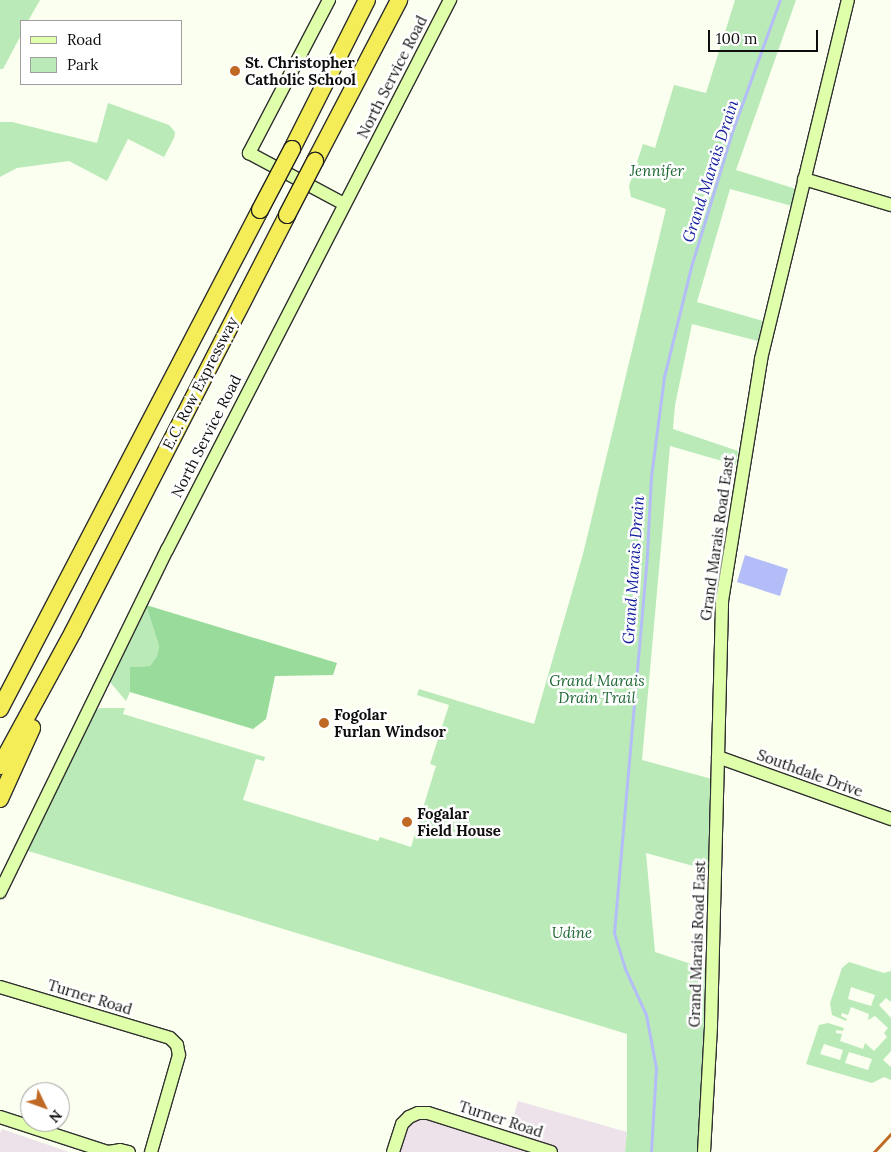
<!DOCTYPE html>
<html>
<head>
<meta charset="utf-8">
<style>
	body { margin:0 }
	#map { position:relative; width:891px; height:1152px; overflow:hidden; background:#faffef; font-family:Lora,serif }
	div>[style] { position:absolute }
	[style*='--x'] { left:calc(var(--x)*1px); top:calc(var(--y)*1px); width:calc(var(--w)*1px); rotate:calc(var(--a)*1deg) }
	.industrial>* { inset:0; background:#ede2e9 }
	.green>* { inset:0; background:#baeab8 }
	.forest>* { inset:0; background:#98db9a }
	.water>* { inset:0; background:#b4bdf7 }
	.stream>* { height:2.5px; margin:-1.25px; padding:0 1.25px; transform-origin:1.25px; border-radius:1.25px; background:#b4bdf7 }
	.roads { filter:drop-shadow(1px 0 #303030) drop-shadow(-1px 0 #303030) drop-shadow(0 1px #303030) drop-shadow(0 -1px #303030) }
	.secondary>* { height:12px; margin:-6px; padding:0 6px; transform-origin:6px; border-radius:6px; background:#dfffaa }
	.highway>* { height:16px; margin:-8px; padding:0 8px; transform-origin:8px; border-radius:8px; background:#f5ed57 }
	.rail>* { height:2.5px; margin:-1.25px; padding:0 1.25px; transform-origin:1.25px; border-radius:1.25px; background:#c06925 }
	.bridges { filter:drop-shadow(1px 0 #1f1f1f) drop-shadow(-1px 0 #1f1f1f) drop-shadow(0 1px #1f1f1f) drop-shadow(0 -1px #1f1f1f) }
	.highway-bridge>* { height:16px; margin:-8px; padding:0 8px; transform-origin:8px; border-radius:8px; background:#f5ed57 }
	.dots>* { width:14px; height:14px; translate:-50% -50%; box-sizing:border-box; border:2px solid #fff; border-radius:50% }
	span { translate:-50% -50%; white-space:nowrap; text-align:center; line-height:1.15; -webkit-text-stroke:5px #fff; paint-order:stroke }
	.poi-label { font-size:15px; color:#0e0e0e; font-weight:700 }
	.left { translate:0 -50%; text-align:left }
	.street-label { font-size:15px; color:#0e0e0e }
	.park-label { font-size:15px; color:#1d6732; font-style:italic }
	.water-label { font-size:16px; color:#1620a1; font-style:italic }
	.legend { position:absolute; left:20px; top:20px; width:162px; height:65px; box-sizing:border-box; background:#fff; border:1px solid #9f9f9f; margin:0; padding:6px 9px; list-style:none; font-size:15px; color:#0e0e0e }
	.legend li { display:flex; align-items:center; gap:10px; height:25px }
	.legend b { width:25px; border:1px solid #9f9f9f }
	.north { position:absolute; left:20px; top:1082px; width:50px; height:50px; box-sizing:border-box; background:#fff; border:1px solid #9f9f9f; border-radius:50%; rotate:132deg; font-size:14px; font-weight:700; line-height:20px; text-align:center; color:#0e0e0e }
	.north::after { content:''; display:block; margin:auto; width:18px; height:22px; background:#c06925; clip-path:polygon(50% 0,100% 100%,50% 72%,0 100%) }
	.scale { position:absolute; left:708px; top:30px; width:110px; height:22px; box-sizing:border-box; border:2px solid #0e0e0e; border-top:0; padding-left:6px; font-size:15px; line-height:18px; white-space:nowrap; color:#0e0e0e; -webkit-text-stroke:4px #fff; paint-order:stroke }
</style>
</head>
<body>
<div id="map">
	<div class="industrial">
		<i style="clip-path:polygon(518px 1101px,627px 1132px,625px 1152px,400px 1152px,407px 1128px,415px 1120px,423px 1119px,506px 1142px)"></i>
		<i style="clip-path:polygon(2px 1129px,69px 1152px,0 1152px,0 1133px)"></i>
	</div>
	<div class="green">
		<i style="clip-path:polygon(0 0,40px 0,28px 21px,21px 21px,21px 35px,3px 69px,0 69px)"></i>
		<i style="clip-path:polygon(735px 0,796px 0,736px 170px,796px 189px,792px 206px,730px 189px,697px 302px,763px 321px,758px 341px,692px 324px,675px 405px,673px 429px,738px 451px,736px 465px,670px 446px,642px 760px,712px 779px,708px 870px,646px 853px,655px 952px,706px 969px,701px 1133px,700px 1152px,625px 1152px,627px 1132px,627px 1034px,25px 850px,94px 711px,100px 708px,125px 708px,123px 714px,265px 757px,264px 761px,256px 759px,243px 800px,378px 841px,380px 837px,411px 847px,436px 766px,430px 764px,449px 705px,417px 695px,419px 689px,534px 724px,583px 554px,666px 209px,631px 197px,629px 186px,643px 144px,655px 148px,674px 85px,706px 93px)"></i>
		<i style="clip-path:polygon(108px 103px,169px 125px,175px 132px,174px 138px,164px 157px,128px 139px,107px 181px,69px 161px,17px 168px,0 177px,0 122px,12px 122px,97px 143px)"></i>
		<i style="clip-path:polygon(146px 605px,159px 646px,157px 656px,150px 666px,130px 667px,130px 692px,126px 701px,110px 682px)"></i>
		<i style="clip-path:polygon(evenodd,849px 962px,884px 973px,891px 971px,891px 1002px,886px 998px,879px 1005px,891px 1018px,891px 1051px,883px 1060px,891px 1067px,891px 1080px,884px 1077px,872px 1083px,806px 1064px,819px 1025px,828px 1023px,844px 1028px,843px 1031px,836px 1030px,836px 1033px,842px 1034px,840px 1041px,863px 1049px,865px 1043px,874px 1051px,887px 1037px,884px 1033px,888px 1028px,875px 1016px,868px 1020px,869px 1014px,851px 1007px,848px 1015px,842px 1013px,841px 1016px,847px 1019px,846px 1021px,832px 1015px,830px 1003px,842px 968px,849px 962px,851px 987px,875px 995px,871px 1006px,848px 999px,851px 987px,849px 962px,824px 1044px,843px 1050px,840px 1060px,820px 1054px,824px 1044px,849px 962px,849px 1052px,872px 1059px,868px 1070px,845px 1063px,849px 1052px)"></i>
	</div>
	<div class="forest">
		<i style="clip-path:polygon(146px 605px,337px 663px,333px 675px,275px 676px,266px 719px,253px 729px,130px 692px,130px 667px,150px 666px,157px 656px,159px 646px)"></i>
	</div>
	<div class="water">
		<i style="clip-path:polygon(745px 555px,788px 569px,780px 596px,737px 582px)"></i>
	</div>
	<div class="stream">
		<i style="--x:651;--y:1152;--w:84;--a:-86.6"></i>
		<i style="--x:656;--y:1068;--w:54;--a:-100.7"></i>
		<i style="--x:646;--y:1015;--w:51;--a:-114.5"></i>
		<i style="--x:625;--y:969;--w:38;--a:-107"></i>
		<i style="--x:614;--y:933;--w:381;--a:-85"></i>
		<i style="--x:647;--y:553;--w:76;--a:-87"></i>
		<i style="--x:651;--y:477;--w:101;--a:-82.6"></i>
		<i style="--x:664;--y:377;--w:113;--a:-76.2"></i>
		<i style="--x:691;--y:267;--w:138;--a:-73.1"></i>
		<i style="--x:731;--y:135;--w:144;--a:-70.1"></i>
	</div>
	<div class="roads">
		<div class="secondary">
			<i style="--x:329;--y:0;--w:173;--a:117.6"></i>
			<i style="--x:249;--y:153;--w:108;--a:28.2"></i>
			<i style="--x:804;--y:179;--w:91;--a:16.6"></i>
			<i style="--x:718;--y:757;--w:184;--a:19.7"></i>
			<i style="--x:0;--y:892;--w:381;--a:-64"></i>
			<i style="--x:167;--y:550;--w:619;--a:-62.77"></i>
			<i style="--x:0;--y:987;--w:177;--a:16.7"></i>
			<i style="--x:170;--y:1038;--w:10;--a:45"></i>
			<i style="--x:177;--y:1045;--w:10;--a:79"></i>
			<i style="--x:179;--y:1055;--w:101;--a:106.1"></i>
			<i style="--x:0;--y:1117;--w:114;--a:18"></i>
			<i style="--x:108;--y:1152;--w:12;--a:-9"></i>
			<i style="--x:120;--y:1150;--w:9;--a:13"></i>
			<i style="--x:393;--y:1152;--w:29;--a:-72"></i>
			<i style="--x:402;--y:1124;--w:10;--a:-45"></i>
			<i style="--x:409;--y:1117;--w:10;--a:-24"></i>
			<i style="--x:418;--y:1113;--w:10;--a:0"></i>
			<i style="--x:428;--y:1113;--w:129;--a:17.6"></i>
			<i style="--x:704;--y:1152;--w:127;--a:-86.8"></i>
			<i style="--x:711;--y:1025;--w:424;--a:-88.5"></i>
			<i style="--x:722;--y:601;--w:245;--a:-80.8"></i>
			<i style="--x:761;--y:359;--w:369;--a:-76.4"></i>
		</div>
		<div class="highway">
			<i style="--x:292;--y:149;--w:167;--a:-63.3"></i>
			<i style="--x:315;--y:161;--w:182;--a:-62.4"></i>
			<i style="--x:0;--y:709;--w:563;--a:-62.48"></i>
			<i style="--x:0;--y:766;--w:153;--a:-61.4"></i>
			<i style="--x:73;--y:632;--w:469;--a:-62.8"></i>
			<i style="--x:0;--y:799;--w:78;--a:-65.7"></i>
		</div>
	</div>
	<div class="rail">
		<i style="--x:874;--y:1152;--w:25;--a:-47"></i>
	</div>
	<div class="bridges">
		<div class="highway-bridge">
			<i style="--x:260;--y:210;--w:69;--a:-62.3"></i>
			<i style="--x:287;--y:215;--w:61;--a:-62.6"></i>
		</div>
	</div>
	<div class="dots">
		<i style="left:235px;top:71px;background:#c06925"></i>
		<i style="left:324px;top:723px;background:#c06925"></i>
		<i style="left:407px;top:822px;background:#c06925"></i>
	</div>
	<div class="poi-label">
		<span class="left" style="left:245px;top:71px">St. Christopher<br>Catholic School</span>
		<span class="left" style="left:334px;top:723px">Fogolar<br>Furlan Windsor</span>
		<span class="left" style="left:417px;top:822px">Fogalar<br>Field House</span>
	</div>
	<div class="street-label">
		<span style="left:392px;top:77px;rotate:-63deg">North Service Road</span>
		<span style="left:200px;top:383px;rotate:-63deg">E.C. Row Expressway</span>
		<span style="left:206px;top:436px;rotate:-63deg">North Service Road</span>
		<span style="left:717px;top:538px;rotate:-82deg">Grand Marais Road East</span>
		<span style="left:810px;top:773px;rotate:20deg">Southdale Drive</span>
		<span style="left:697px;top:944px;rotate:-88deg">Grand Marais Road East</span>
		<span style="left:90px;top:997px;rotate:17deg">Turner Road</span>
		<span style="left:501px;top:1119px;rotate:18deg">Turner Road</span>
	</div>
	<div class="park-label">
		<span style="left:657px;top:171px">Jennifer</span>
		<span style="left:597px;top:689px">Grand Marais<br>Drain Trail</span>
		<span style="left:572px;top:933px">Udine</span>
	</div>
	<div class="water-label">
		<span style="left:710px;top:171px;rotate:-72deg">Grand Marais Drain</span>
		<span style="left:633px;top:570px;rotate:-86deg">Grand Marais Drain</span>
	</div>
	<ul class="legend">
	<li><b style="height:6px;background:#dfffaa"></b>Road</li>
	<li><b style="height:14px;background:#baeab8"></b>Park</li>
	</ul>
	<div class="north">N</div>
	<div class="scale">100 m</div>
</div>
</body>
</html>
